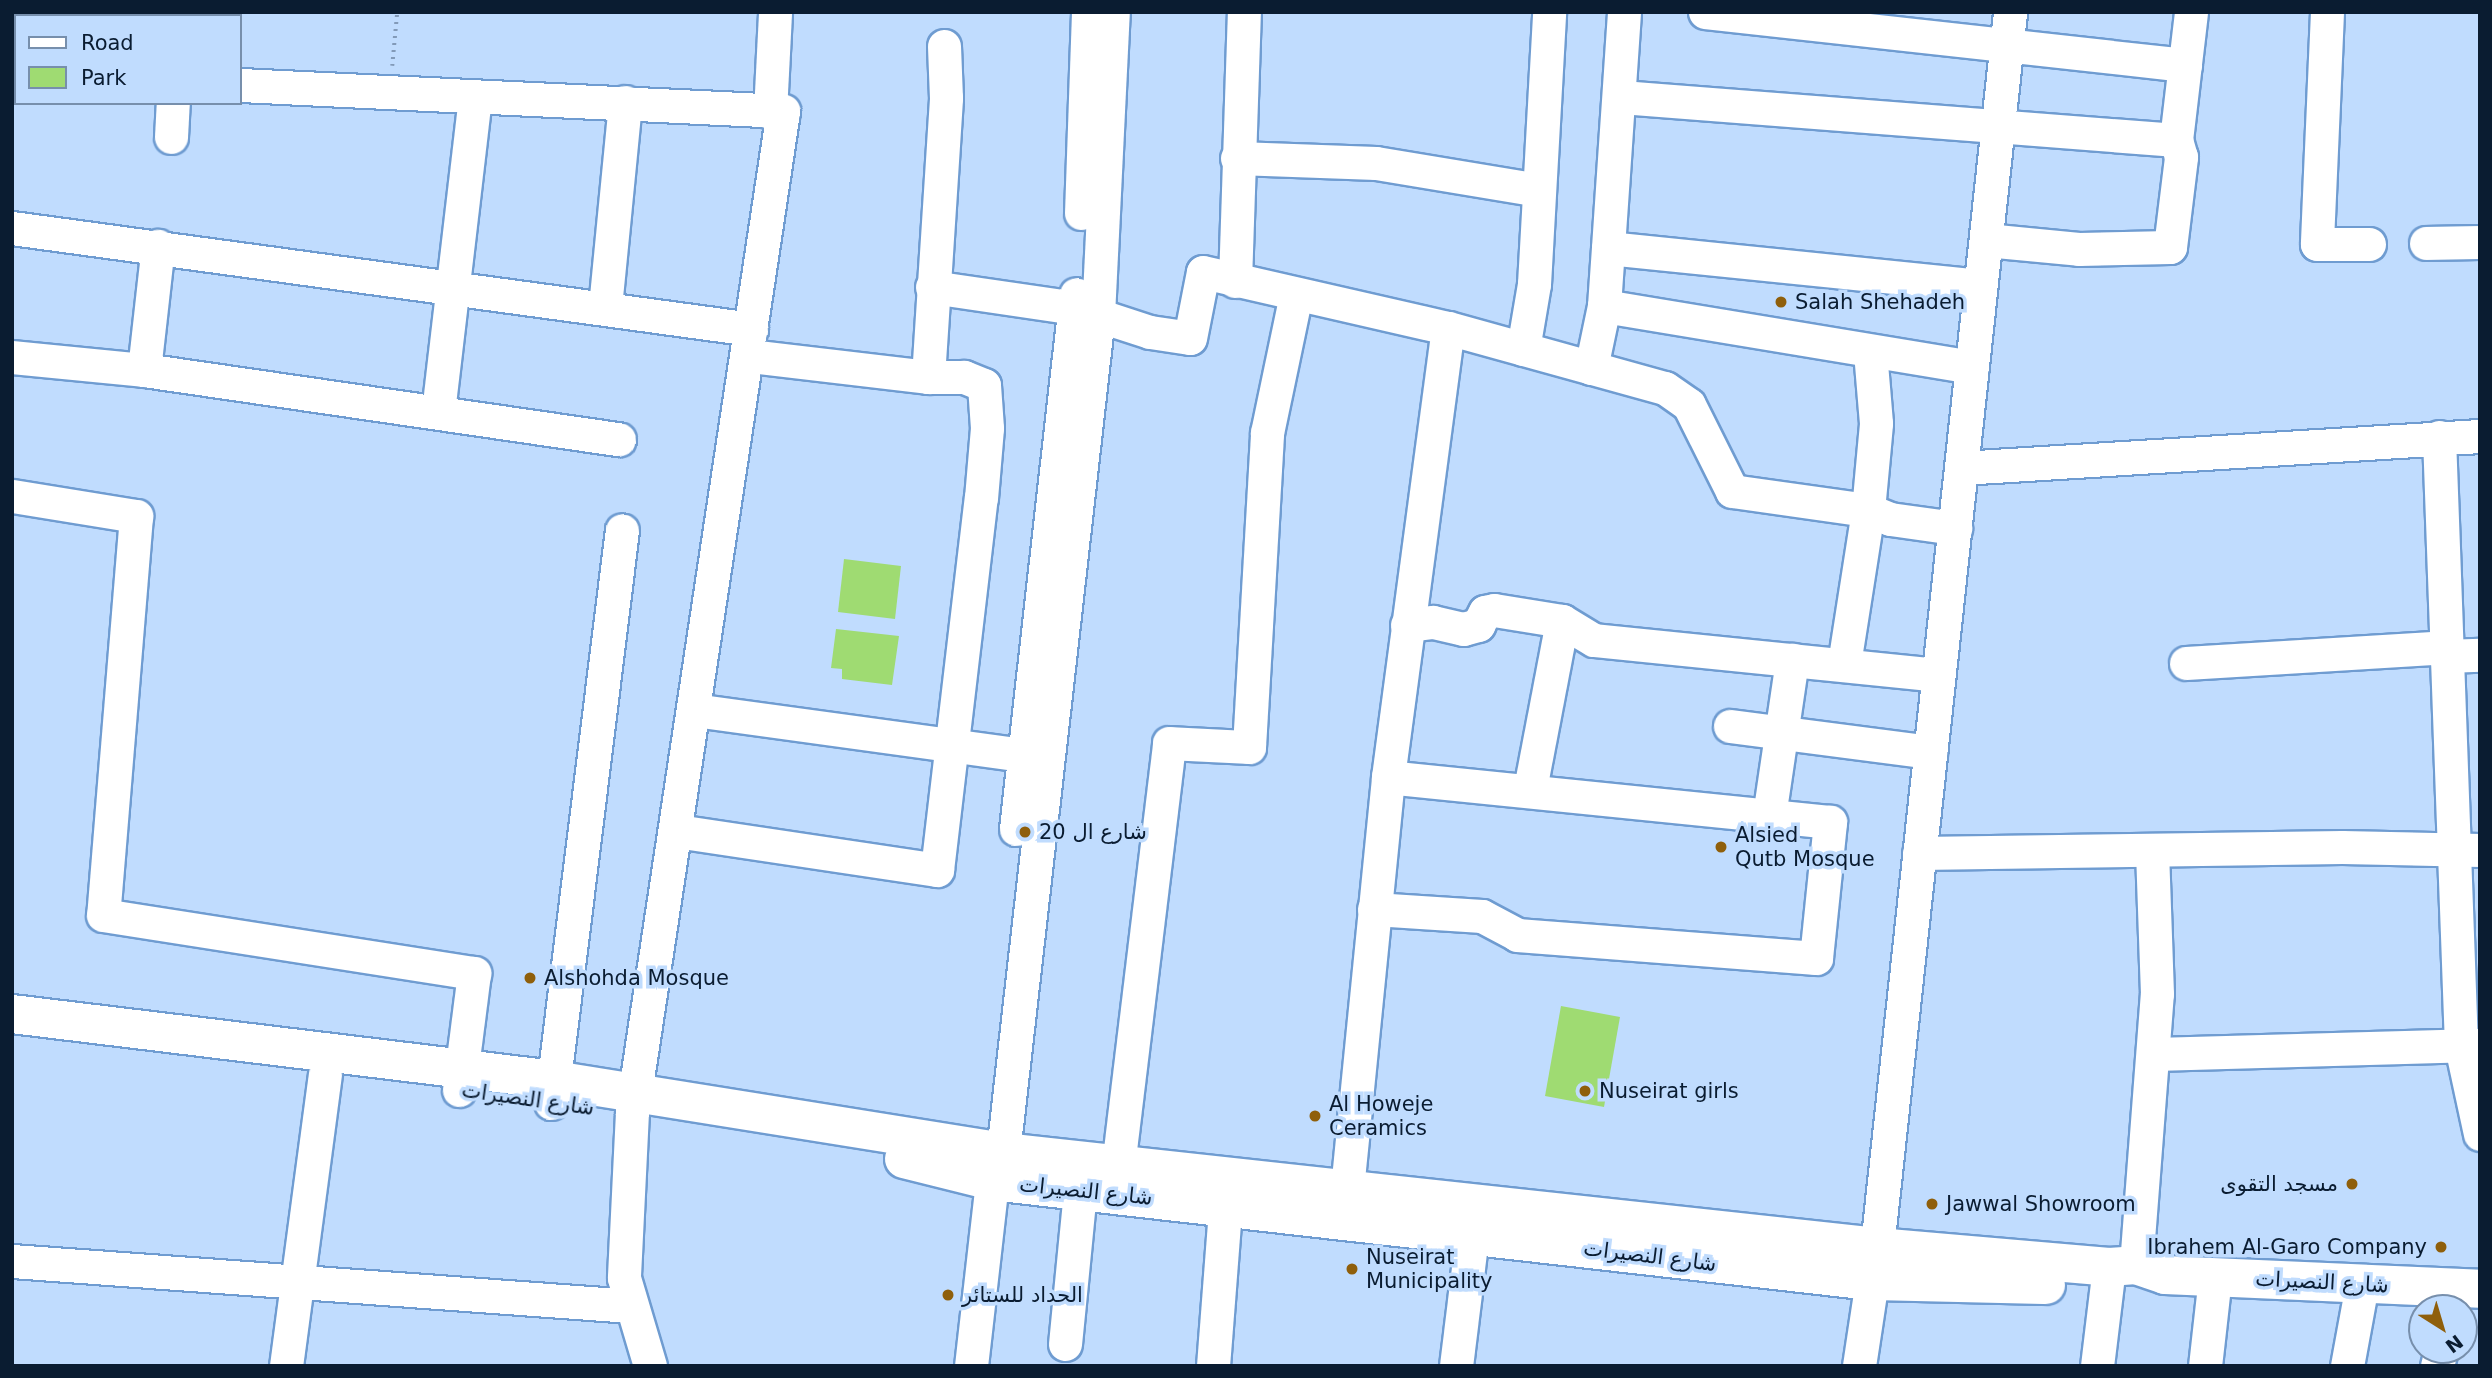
<!DOCTYPE html>
<html>
<head>
<meta charset="utf-8">
<style>
	body { margin:0 }
	#map { position:relative; width:2492px; height:1378px; overflow:hidden; background:#c0dcfe; font-family:"DejaVu Sans","Noto Naskh Arabic",sans-serif }
	div>[style] { position:absolute }
	[style*='--x'] { left:calc(var(--x)*1px); top:calc(var(--y)*1px); width:calc(var(--w)*1px); rotate:calc(var(--a)*1deg) }
	.green>* { inset:0; background:#9fdb72 }
	.path>* { height:3.5px; margin-top:-1.75px; transform-origin:0; background:repeating-linear-gradient(90deg,#829ab8 0 2px,transparent 0 7px) }
	.roads { filter:drop-shadow(2px 0 #6f9cd1) drop-shadow(-2px 0 #6f9cd1) drop-shadow(0 2px #6f9cd1) drop-shadow(0 -2px #6f9cd1) }
	.minor>* { height:33px; margin:-16.5px; padding:0 16.5px; transform-origin:16.5px; border-radius:16.5px; background:#fff }
	.major>* { height:38px; margin:-19px; padding:0 19px; transform-origin:19px; border-radius:19px; background:#fff }
	.dots>* { width:19px; height:19px; translate:-50% -50%; box-sizing:border-box; border:4px solid #c0dcfe; border-radius:50% }
	span { translate:-50% -50%; white-space:nowrap; text-align:center; line-height:1.15; -webkit-text-stroke:7px #c0dcfe; paint-order:stroke }
	.poi-label { font-size:21px; color:#0a1c31 }
	.left { translate:0 -50%; text-align:left }
	.right { translate:-100% -50%; text-align:right }
	.street-label { font-size:21px; color:#0a1c31 }
	.frame { position:absolute; inset:0; border:14px solid #0a1c31; pointer-events:none }
	.legend { position:absolute; left:14px; top:14px; width:228px; height:91px; box-sizing:border-box; background:#c0dcfe; border:2px solid #778fac; margin:0; padding:9px 12px; list-style:none; font-size:21px; color:#0a1c31 }
	.legend li { display:flex; align-items:center; gap:14px; height:35px }
	.legend b { width:35px; border:2px solid #778fac }
	.north { position:absolute; left:2408px; top:1294px; width:70px; height:70px; box-sizing:border-box; background:#c0dcfe; border:2px solid #778fac; border-radius:50%; rotate:143deg; font-size:19px; font-weight:700; line-height:28px; text-align:center; color:#0a1c31 }
	.north::after { content:''; display:block; margin:auto; width:24px; height:32px; background:#8f5f0b; clip-path:polygon(50% 0,100% 100%,50% 72%,0 100%) }
</style>
</head>
<body>
<div id="map">
	<div class="green">
		<i style="clip-path:polygon(844px 559px,901px 566px,895px 619px,838px 612px)"></i>
		<i style="clip-path:polygon(836px 629px,899px 636px,892px 685px,842px 679px,842px 669px,831px 668px)"></i>
		<i style="clip-path:polygon(1561px 1006px,1620px 1017px,1604px 1107px,1545px 1096px)"></i>
	</div>
	<div class="path">
		<i style="--x:392;--y:66;--w:54;--a:-84.7"></i>
	</div>
	<div class="roads">
		<div class="minor">
			<i style="--x:1705;--y:12;--w:483;--a:6.3"></i>
			<i style="--x:2327;--y:12;--w:232;--a:92.5"></i>
			<i style="--x:2317;--y:244;--w:52;--a:0"></i>
			<i style="--x:12;--y:74;--w:4;--a:0"></i>
			<i style="--x:240;--y:85;--w:544;--a:2.74"></i>
			<i style="--x:783;--y:111;--w:1012;--a:98.58"></i>
			<i style="--x:632;--y:1112;--w:166;--a:92.8"></i>
			<i style="--x:624;--y:1278;--w:92;--a:73.5"></i>
			<i style="--x:1621;--y:97;--w:557;--a:4.43"></i>
			<i style="--x:770;--y:112;--w:100;--a:-87.1"></i>
			<i style="--x:171;--y:137;--w:34;--a:-87"></i>
			<i style="--x:1237;--y:158;--w:139;--a:2.1"></i>
			<i style="--x:1376;--y:163;--w:165;--a:9.4"></i>
			<i style="--x:1081;--y:213;--w:201;--a:-88"></i>
			<i style="--x:12;--y:228;--w:746;--a:7.78"></i>
			<i style="--x:1986;--y:240;--w:93;--a:5.5"></i>
			<i style="--x:2079;--y:249;--w:91;--a:-1.3"></i>
			<i style="--x:2170;--y:247;--w:91;--a:-83"></i>
			<i style="--x:2181;--y:157;--w:18;--a:-106"></i>
			<i style="--x:2176;--y:140;--w:129;--a:-83.3"></i>
			<i style="--x:2426;--y:243;--w:54;--a:-1.1"></i>
			<i style="--x:1608;--y:248;--w:374;--a:5.8"></i>
			<i style="--x:1235;--y:281;--w:269;--a:-88.1"></i>
			<i style="--x:932;--y:287;--w:146;--a:8.3"></i>
			<i style="--x:1076;--y:308;--w:78;--a:18"></i>
			<i style="--x:1150;--y:332;--w:40;--a:8.5"></i>
			<i style="--x:1190;--y:338;--w:67;--a:-78.9"></i>
			<i style="--x:1203;--y:272;--w:251;--a:12.9"></i>
			<i style="--x:1448;--y:328;--w:225;--a:15.5"></i>
			<i style="--x:1665;--y:388;--w:29;--a:35"></i>
			<i style="--x:1689;--y:405;--w:96;--a:63.4"></i>
			<i style="--x:1732;--y:491;--w:137;--a:8"></i>
			<i style="--x:1868;--y:510;--w:24;--a:22"></i>
			<i style="--x:1890;--y:519;--w:66;--a:7.9"></i>
			<i style="--x:1604;--y:306;--w:373;--a:9.4"></i>
			<i style="--x:605;--y:307;--w:206;--a:-84.4"></i>
			<i style="--x:1523;--y:349;--w:66;--a:-80.4"></i>
			<i style="--x:1534;--y:284;--w:272;--a:-86.8"></i>
			<i style="--x:12;--y:357;--w:133;--a:5.6"></i>
			<i style="--x:144;--y:370;--w:480;--a:8.3"></i>
			<i style="--x:1591;--y:368;--w:63;--a:-78.2"></i>
			<i style="--x:1604;--y:306;--w:295;--a:-86.1"></i>
			<i style="--x:144;--y:370;--w:125;--a:-83.6"></i>
			<i style="--x:928;--y:377;--w:280;--a:-86.3"></i>
			<i style="--x:946;--y:98;--w:52;--a:-92.2"></i>
			<i style="--x:438;--y:412;--w:317;--a:-83.3"></i>
			<i style="--x:2439;--y:437;--w:609;--a:87.93"></i>
			<i style="--x:2461;--y:1046;--w:90;--a:77.8"></i>
			<i style="--x:1961;--y:468;--w:520;--a:-3.53"></i>
			<i style="--x:12;--y:496;--w:126;--a:9.2"></i>
			<i style="--x:136;--y:516;--w:400;--a:94.7"></i>
			<i style="--x:103;--y:915;--w:376;--a:8.9"></i>
			<i style="--x:474;--y:973;--w:118;--a:97.3"></i>
			<i style="--x:1407;--y:625;--w:26;--a:-7"></i>
			<i style="--x:1433;--y:622;--w:31;--a:13"></i>
			<i style="--x:1463;--y:629;--w:16;--a:-15"></i>
			<i style="--x:1478;--y:625;--w:15;--a:-62"></i>
			<i style="--x:1485;--y:612;--w:9;--a:-13"></i>
			<i style="--x:1494;--y:610;--w:69;--a:9.2"></i>
			<i style="--x:1562;--y:621;--w:37;--a:31"></i>
			<i style="--x:1594;--y:640;--w:346;--a:5.8"></i>
			<i style="--x:2445;--y:656;--w:35;--a:-2"></i>
			<i style="--x:2186;--y:663;--w:259;--a:-3.5"></i>
			<i style="--x:1844;--y:664;--w:156;--a:-81.1"></i>
			<i style="--x:1868;--y:510;--w:87;--a:-84.7"></i>
			<i style="--x:1876;--y:423;--w:71;--a:-94.8"></i>
			<i style="--x:694;--y:710;--w:353;--a:7.8"></i>
			<i style="--x:1730;--y:726;--w:202;--a:7.4"></i>
			<i style="--x:1530;--y:789;--w:171;--a:-79.2"></i>
			<i style="--x:1769;--y:816;--w:158;--a:-81.6"></i>
			<i style="--x:1016;--y:829;--w:538;--a:-83.6"></i>
			<i style="--x:677;--y:831;--w:263;--a:8.5"></i>
			<i style="--x:937;--y:870;--w:375;--a:-83.3"></i>
			<i style="--x:981;--y:498;--w:70;--a:-85.1"></i>
			<i style="--x:987;--y:428;--w:43;--a:-94"></i>
			<i style="--x:984;--y:385;--w:22;--a:-158"></i>
			<i style="--x:964;--y:377;--w:36;--a:180"></i>
			<i style="--x:928;--y:377;--w:181;--a:-173.3"></i>
			<i style="--x:1919;--y:853;--w:423;--a:-0.8"></i>
			<i style="--x:2342;--y:847;--w:138;--a:1.2"></i>
			<i style="--x:1374;--y:909;--w:108;--a:3.7"></i>
			<i style="--x:1482;--y:916;--w:40;--a:28"></i>
			<i style="--x:1517;--y:935;--w:300;--a:4.4"></i>
			<i style="--x:1816;--y:958;--w:137;--a:-84.1"></i>
			<i style="--x:1830;--y:822;--w:444;--a:-174.2"></i>
			<i style="--x:2153;--y:1054;--w:327;--a:-1.6"></i>
			<i style="--x:551;--y:1103;--w:577;--a:-82.94"></i>
			<i style="--x:1347;--y:1189;--w:414;--a:-84.3"></i>
			<i style="--x:1388;--y:777;--w:453;--a:-82.4"></i>
			<i style="--x:1115;--y:1191;--w:451;--a:-83.1"></i>
			<i style="--x:1169;--y:743;--w:80;--a:2.9"></i>
			<i style="--x:1249;--y:747;--w:315;--a:-86.7"></i>
			<i style="--x:1267;--y:433;--w:142;--a:-78.2"></i>
			<i style="--x:12;--y:1261;--w:620;--a:4.16"></i>
			<i style="--x:2136;--y:1265;--w:272;--a:-85.6"></i>
			<i style="--x:2157;--y:994;--w:142;--a:-92"></i>
			<i style="--x:1065;--y:1344;--w:155;--a:-84.4"></i>
			<i style="--x:286;--y:1366;--w:294;--a:-82.4"></i>
			<i style="--x:971;--y:1366;--w:186;--a:-83.5"></i>
			<i style="--x:992;--y:1181;--w:31;--a:-69"></i>
			<i style="--x:1003;--y:1152;--w:842;--a:-83.52"></i>
			<i style="--x:1098;--y:315;--w:303;--a:-87.2"></i>
			<i style="--x:1213;--y:1366;--w:185;--a:-85.6"></i>
			<i style="--x:1456;--y:1366;--w:155;--a:-83"></i>
			<i style="--x:1859;--y:1366;--w:120;--a:-81.4"></i>
			<i style="--x:1877;--y:1247;--w:1242;--a:-83.85"></i>
			<i style="--x:2097;--y:1366;--w:100;--a:-83.1"></i>
			<i style="--x:2205;--y:1366;--w:90;--a:-83.6"></i>
			<i style="--x:2347;--y:1366;--w:83;--a:-79.6"></i>
			<i style="--x:2437;--y:1366;--w:16;--a:-76"></i>
		</div>
		<div class="major">
			<i style="--x:12;--y:1014;--w:546;--a:6.94"></i>
			<i style="--x:554;--y:1080;--w:455;--a:9.1"></i>
			<i style="--x:1003;--y:1152;--w:879;--a:6.2"></i>
			<i style="--x:1877;--y:1247;--w:233;--a:4.9"></i>
			<i style="--x:2109;--y:1267;--w:27;--a:-4"></i>
			<i style="--x:2136;--y:1265;--w:31;--a:19"></i>
			<i style="--x:2165;--y:1275;--w:315;--a:2.5"></i>
			<i style="--x:904;--y:1159;--w:91;--a:14"></i>
			<i style="--x:992;--y:1181;--w:885;--a:6.49"></i>
			<i style="--x:1871;--y:1281;--w:175;--a:1.3"></i>
		</div>
	</div>
	<div class="dots">
		<i style="left:1781px;top:302px;background:#8f5f0b"></i>
		<i style="left:1025px;top:832px;background:#8f5f0b"></i>
		<i style="left:1721px;top:847px;background:#8f5f0b"></i>
		<i style="left:530px;top:978px;background:#8f5f0b"></i>
		<i style="left:1585px;top:1091px;background:#8f5f0b"></i>
		<i style="left:1315px;top:1116px;background:#8f5f0b"></i>
		<i style="left:2352px;top:1184px;background:#8f5f0b"></i>
		<i style="left:1932px;top:1204px;background:#8f5f0b"></i>
		<i style="left:2441px;top:1247px;background:#8f5f0b"></i>
		<i style="left:1352px;top:1269px;background:#8f5f0b"></i>
		<i style="left:948px;top:1295px;background:#8f5f0b"></i>
	</div>
	<div class="poi-label">
		<span class="left" style="left:1795px;top:302px">Salah Shehadeh</span>
		<span class="left" style="left:1039px;top:832px">شارع ال 20</span>
		<span class="left" style="left:1735px;top:847px">Alsied<br>Qutb Mosque</span>
		<span class="left" style="left:544px;top:978px">Alshohda Mosque</span>
		<span class="left" style="left:1599px;top:1091px">Nuseirat girls</span>
		<span class="left" style="left:1329px;top:1116px">Al Howeje<br>Ceramics</span>
		<span class="right" style="left:2338px;top:1184px">مسجد التقوى</span>
		<span class="left" style="left:1946px;top:1204px">Jawwal Showroom</span>
		<span class="right" style="left:2427px;top:1247px">Ibrahem Al-Garo Company</span>
		<span class="left" style="left:1366px;top:1269px">Nuseirat<br>Municipality</span>
		<span class="left" style="left:962px;top:1295px">الحداد للستائر</span>
	</div>
	<div class="street-label">
		<span style="left:528px;top:1099px;rotate:8deg">شارع النصيرات</span>
		<span style="left:1086px;top:1191px;rotate:6deg">شارع النصيرات</span>
		<span style="left:1650px;top:1256px;rotate:7deg">شارع النصيرات</span>
		<span style="left:2322px;top:1282px;rotate:3deg">شارع النصيرات</span>
	</div>
	<div class="frame"></div>
	<ul class="legend">
	<li><b style="height:9px;background:#fff"></b>Road</li>
	<li><b style="height:19px;background:#9fdb72"></b>Park</li>
	</ul>
	<div class="north">N</div>
</div>
</body>
</html>
